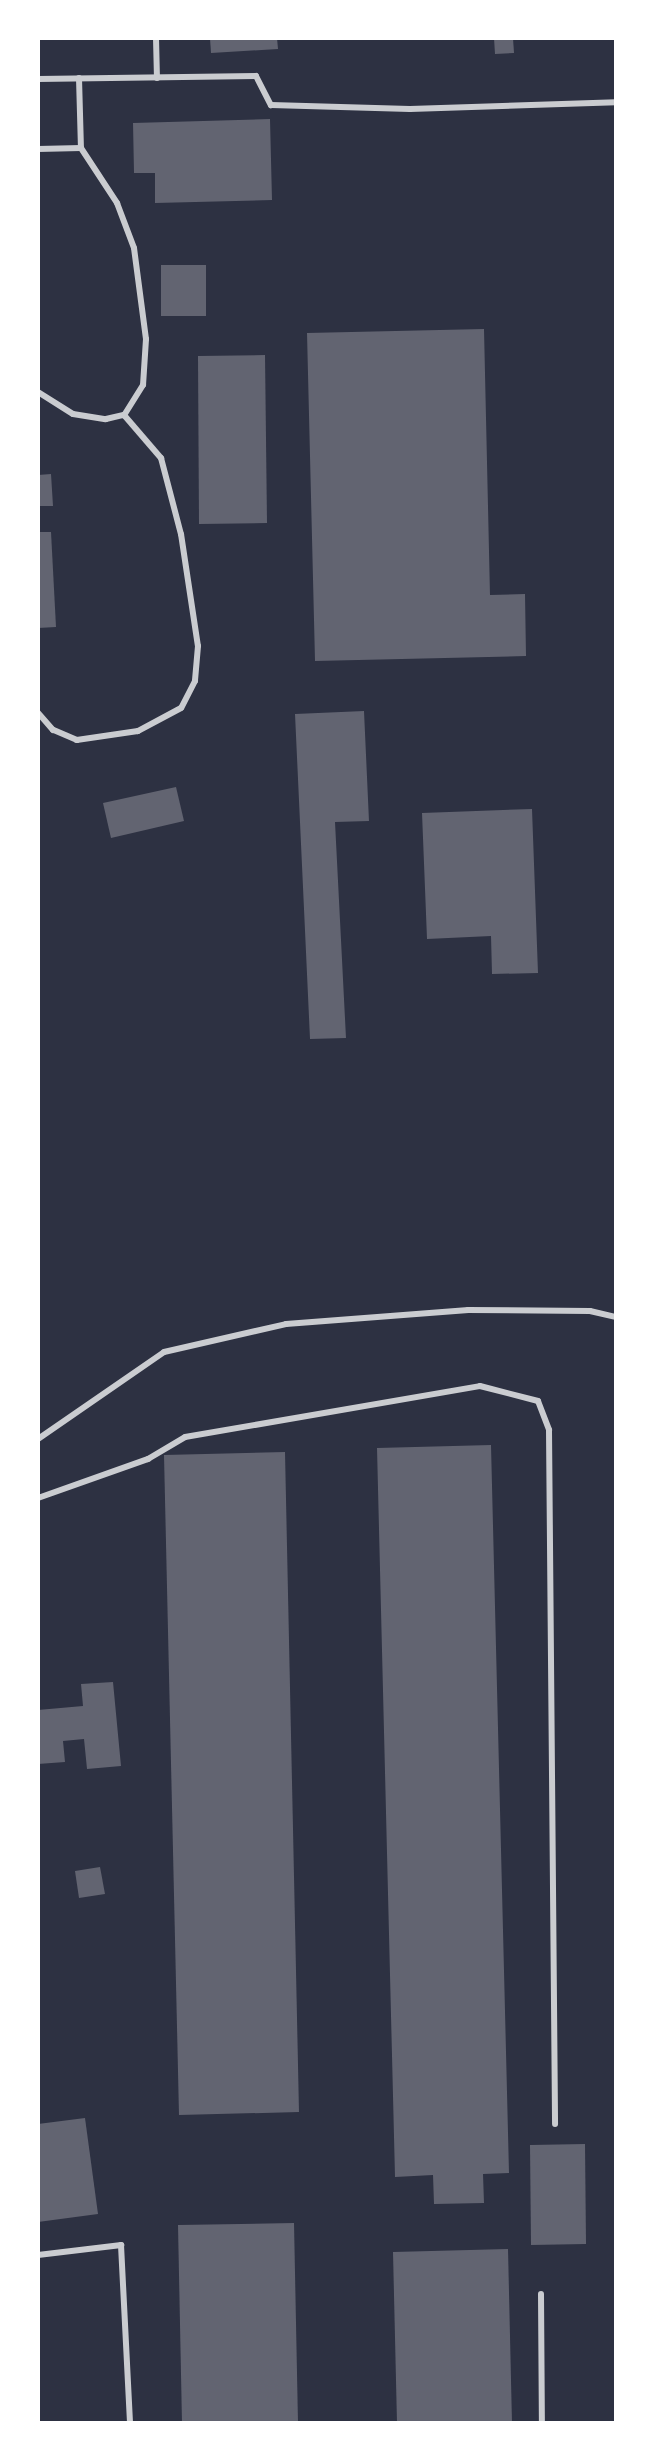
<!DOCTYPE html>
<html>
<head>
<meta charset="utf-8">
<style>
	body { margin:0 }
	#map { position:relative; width:654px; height:2461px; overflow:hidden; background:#2d3142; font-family:Commissioner,sans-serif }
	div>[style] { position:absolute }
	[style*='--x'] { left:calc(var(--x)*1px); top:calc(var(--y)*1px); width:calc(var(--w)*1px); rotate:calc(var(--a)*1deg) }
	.building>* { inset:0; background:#626471 }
	.service>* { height:6px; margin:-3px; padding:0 3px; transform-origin:3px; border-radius:3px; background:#caccd0 }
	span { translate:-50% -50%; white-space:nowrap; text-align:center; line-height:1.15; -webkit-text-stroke:8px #fff; paint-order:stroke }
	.frame { position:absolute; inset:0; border:40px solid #fff; pointer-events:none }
</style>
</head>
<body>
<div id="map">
	<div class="building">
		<i style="clip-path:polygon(210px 38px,277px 38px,278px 49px,211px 53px)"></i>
		<i style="clip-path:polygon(494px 38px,513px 38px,514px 53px,495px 54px)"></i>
		<i style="clip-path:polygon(270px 119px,272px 200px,155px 203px,155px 173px,134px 173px,133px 123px)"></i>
		<i style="clip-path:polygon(161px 265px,206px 265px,206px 316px,161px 316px)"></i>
		<i style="clip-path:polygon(484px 329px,490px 595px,525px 594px,526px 656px,315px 661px,307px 333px)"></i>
		<i style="clip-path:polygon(265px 355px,267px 523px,199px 524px,198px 356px)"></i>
		<i style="clip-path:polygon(51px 474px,53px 506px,38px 506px,38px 475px)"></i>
		<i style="clip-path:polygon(38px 532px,51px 532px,56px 627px,38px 628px)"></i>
		<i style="clip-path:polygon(364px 711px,369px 821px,335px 822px,346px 1038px,310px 1039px,295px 714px)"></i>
		<i style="clip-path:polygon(176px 787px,184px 821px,111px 838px,103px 803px)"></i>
		<i style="clip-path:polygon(532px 809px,538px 973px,492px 974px,491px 936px,427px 939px,422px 813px)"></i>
		<i style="clip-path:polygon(491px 1445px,509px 2173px,483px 2174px,484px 2203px,434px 2204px,433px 2175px,395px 2177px,377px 1448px)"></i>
		<i style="clip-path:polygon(285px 1452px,299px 2112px,179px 2115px,164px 1455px)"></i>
		<i style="clip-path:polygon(113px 1682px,121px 1766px,87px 1769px,84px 1739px,63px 1741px,65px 1762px,38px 1764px,38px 1710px,83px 1706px,81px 1684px)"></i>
		<i style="clip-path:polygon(100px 1867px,105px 1894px,79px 1898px,75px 1871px)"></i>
		<i style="clip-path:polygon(85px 2118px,98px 2214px,38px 2222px,38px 2124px)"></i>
		<i style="clip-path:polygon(585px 2144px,586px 2244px,531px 2245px,530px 2145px)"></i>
		<i style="clip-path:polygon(294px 2223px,298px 2423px,182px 2423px,178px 2225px)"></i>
		<i style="clip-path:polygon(508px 2249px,512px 2423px,397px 2423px,393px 2252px)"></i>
	</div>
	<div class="service">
		<i style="--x:156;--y:38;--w:40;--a:88.6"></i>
		<i style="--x:79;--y:78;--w:70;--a:88.4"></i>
		<i style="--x:38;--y:79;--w:218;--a:-0.8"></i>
		<i style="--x:256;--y:76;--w:33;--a:63"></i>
		<i style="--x:271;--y:105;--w:139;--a:1.6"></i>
		<i style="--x:410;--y:109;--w:206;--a:-1.9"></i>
		<i style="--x:38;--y:149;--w:43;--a:-1.3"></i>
		<i style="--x:81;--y:148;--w:66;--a:56.8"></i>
		<i style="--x:117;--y:203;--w:48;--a:69.3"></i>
		<i style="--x:134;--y:248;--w:92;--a:82.5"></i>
		<i style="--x:146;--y:339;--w:46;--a:93.7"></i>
		<i style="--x:143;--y:385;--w:36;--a:122"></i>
		<i style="--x:38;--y:392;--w:41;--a:32.2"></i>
		<i style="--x:73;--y:414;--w:33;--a:9"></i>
		<i style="--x:106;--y:419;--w:18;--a:-13"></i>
		<i style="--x:124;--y:415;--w:57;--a:49.3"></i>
		<i style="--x:161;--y:458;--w:79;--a:75.3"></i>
		<i style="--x:181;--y:534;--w:113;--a:81.4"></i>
		<i style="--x:198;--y:646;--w:35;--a:95"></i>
		<i style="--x:195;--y:681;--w:30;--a:117"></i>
		<i style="--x:181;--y:708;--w:49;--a:151.9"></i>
		<i style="--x:138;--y:731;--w:62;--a:171.6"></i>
		<i style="--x:77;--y:740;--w:26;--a:-157"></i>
		<i style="--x:53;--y:730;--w:23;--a:-131"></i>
		<i style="--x:38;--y:1439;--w:153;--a:-34.6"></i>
		<i style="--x:164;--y:1352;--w:125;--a:-12.9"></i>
		<i style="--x:286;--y:1324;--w:183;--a:-4.4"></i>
		<i style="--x:468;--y:1310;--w:122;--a:0.5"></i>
		<i style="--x:590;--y:1311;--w:27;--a:13"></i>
		<i style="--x:38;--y:1498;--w:117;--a:-19.5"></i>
		<i style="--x:148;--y:1459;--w:43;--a:-30.7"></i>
		<i style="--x:185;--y:1437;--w:299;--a:-9.8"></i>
		<i style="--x:480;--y:1386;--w:60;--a:14.5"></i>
		<i style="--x:538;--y:1401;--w:31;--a:69"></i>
		<i style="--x:549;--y:1430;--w:694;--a:89.5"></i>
		<i style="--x:38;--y:2255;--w:84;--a:-6.9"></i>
		<i style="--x:121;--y:2245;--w:178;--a:87.1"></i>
		<i style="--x:541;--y:2294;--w:129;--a:89.6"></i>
	</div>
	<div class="frame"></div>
</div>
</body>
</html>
